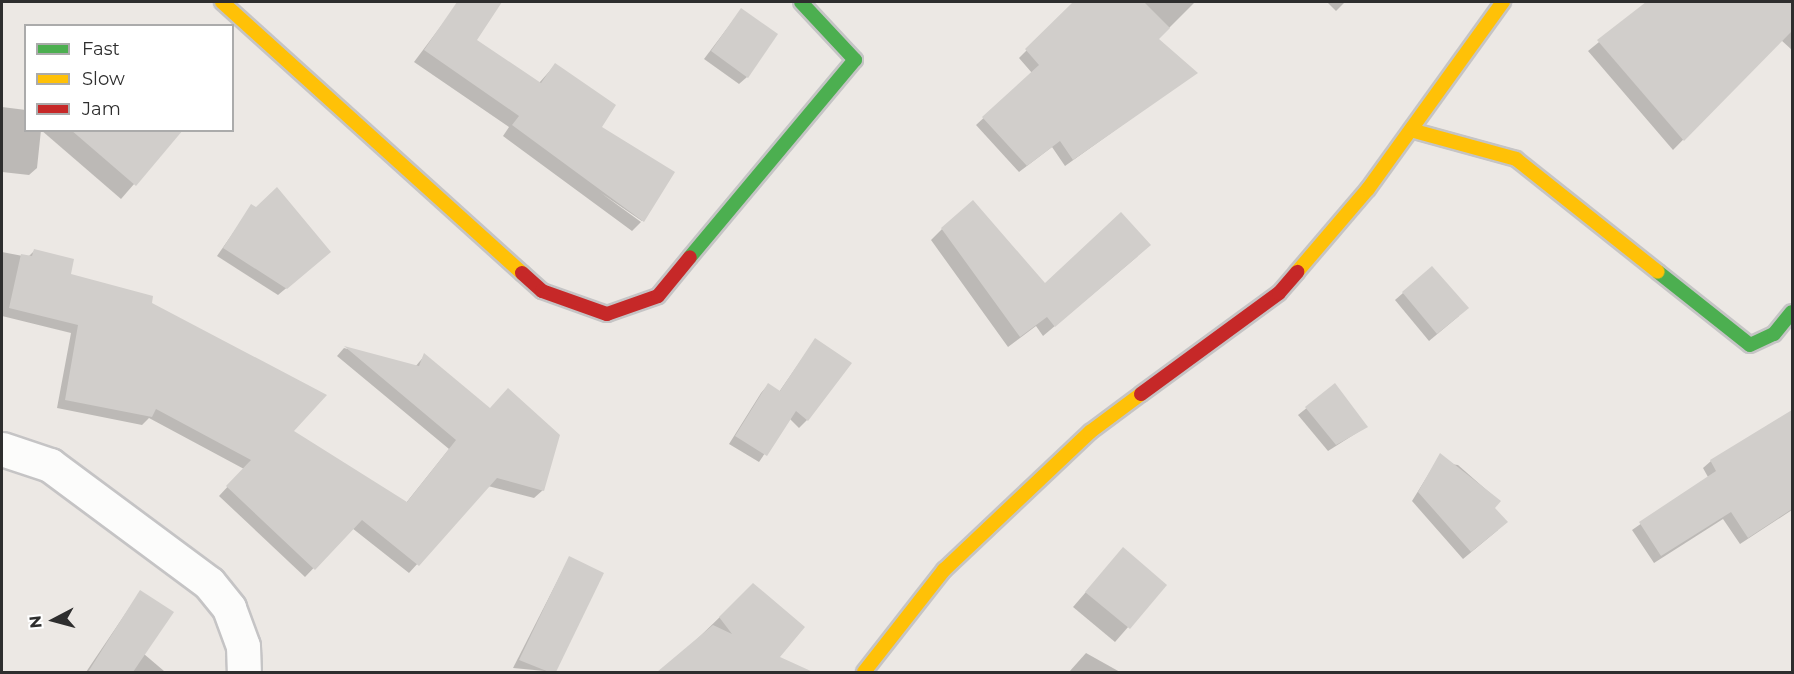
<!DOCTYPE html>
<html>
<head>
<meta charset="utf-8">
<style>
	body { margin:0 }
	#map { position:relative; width:1794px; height:674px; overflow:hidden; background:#ece8e4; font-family:Montserrat,sans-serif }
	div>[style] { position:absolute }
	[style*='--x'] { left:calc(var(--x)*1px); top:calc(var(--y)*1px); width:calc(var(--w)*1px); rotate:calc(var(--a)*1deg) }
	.shadow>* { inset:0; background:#0003 }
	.building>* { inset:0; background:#d1cecb }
	.roads { filter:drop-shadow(2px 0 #c5c4c5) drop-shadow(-2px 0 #c5c4c5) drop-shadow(0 2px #c5c4c5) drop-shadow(0 -2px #c5c4c5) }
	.street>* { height:33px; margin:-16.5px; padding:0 16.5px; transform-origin:16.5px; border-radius:16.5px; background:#fcfcfb }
	.fast>* { height:14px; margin:-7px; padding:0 7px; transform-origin:7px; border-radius:7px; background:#4caf50 }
	.slow>* { height:14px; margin:-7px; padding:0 7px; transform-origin:7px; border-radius:7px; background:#ffc107 }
	.jam>* { height:14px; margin:-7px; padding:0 7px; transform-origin:7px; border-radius:7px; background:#c62828 }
	span { translate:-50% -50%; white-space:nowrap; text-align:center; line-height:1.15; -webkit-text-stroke:4.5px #fff; paint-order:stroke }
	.frame { position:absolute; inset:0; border:3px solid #2e2e2e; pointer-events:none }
	.legend { position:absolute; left:24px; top:24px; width:210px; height:108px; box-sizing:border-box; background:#fff; border:2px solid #ababab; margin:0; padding:8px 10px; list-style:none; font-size:18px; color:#2e2e2e }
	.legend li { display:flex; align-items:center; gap:12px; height:30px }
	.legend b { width:30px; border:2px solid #ababab }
	.north { position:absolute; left:24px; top:590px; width:60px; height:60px; -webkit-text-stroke:4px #fff; paint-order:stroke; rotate:264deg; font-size:16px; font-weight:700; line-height:24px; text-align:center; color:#2e2e2e }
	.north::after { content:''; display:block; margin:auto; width:21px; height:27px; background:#2e2e2e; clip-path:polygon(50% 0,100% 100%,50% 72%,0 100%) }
</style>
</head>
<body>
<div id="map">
	<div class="shadow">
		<i style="clip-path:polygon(459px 2px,486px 23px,475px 40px,539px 83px,555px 65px,599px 127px,673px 173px,642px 221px,601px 193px,641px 222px,632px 231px,503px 136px,509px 127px,414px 62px)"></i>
		<i style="clip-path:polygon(1075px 2px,1195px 2px,1158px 39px,1195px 73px,1065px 166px,1052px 147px,1019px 172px,976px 125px,1032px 73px,1019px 58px)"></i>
		<i style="clip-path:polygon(1327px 2px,1345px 2px,1336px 11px)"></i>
		<i style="clip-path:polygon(1648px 2px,1792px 2px,1792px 50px,1781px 40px,1673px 150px,1588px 51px)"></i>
		<i style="clip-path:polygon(741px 10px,747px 77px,739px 84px,704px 59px)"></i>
		<i style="clip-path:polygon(2px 107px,26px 110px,26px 130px,41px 130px,37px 168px,29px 175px,2px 172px)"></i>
		<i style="clip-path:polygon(41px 130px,181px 130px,121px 199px)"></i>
		<i style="clip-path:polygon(252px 206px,321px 259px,278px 295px,217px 256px)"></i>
		<i style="clip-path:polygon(942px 229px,1045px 285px,1138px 256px,1043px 336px,1036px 326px,1008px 347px,931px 240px)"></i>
		<i style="clip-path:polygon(34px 251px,69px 275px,150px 304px,292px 431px,406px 503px,449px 449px,337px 356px,344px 348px,415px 367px,425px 355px,543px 490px,534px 498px,488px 486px,409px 573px,352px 528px,305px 577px,219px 496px,244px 469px,149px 418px,142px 425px,57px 408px,71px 333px,2px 316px,2px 252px,28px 257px)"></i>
		<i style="clip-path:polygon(1403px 293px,1459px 316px,1429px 341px,1395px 300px)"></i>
		<i style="clip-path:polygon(815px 340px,850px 363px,807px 420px,799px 428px,789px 418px,759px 462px,729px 444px,761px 393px,768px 385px,779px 392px)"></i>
		<i style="clip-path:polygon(1335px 385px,1366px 427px,1328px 451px,1298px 415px)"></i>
		<i style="clip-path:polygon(1753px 435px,1792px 497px,1792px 510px,1740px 544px,1723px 519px,1654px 563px,1632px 530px,1708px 477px,1703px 468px,1711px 461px)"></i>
		<i style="clip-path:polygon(1436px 462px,1458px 465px,1499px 501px,1493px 508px,1498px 530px,1463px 559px,1412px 501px)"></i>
		<i style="clip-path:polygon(1123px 549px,1165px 585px,1115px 642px,1073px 607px)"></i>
		<i style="clip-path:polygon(569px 558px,602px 574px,555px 672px,513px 668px)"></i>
		<i style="clip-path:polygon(753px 585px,772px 663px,763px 672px,749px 664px,740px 672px,663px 672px)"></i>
		<i style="clip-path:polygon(140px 592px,144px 654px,164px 671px,86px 672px)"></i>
		<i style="clip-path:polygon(1086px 653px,1120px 672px,1069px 672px)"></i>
	</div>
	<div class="building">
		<i style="clip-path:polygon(457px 2px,502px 2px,477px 40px,541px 83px,555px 63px,616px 105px,602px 127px,675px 172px,644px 222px,512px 125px,519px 116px,424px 50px)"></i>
		<i style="clip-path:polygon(1073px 2px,1144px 2px,1170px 28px,1159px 39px,1198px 73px,1073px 160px,1060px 141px,1027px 166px,982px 117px,1039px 65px,1025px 49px)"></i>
		<i style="clip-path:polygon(1646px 2px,1792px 2px,1792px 31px,1684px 141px,1597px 40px)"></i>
		<i style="clip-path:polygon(741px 8px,778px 34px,748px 78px,711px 51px)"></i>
		<i style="clip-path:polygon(71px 130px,183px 130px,136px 186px)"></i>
		<i style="clip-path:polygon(277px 187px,331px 252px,287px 289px,223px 248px,251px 204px,256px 207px)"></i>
		<i style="clip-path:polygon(973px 200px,1045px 283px,1121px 212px,1151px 245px,1055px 327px,1047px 317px,1020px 337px,941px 228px)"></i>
		<i style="clip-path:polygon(34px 249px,74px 259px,71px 274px,153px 296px,152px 303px,327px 395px,294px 431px,407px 502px,456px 440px,344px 346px,419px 366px,424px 353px,490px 408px,508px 388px,560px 435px,544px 491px,497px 478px,419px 566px,362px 520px,315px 570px,226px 486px,251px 460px,156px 409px,152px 417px,65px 400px,78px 325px,9px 308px,21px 254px,32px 256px)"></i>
		<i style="clip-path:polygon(1432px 266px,1469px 308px,1437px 334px,1402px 292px)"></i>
		<i style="clip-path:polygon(815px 338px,852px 363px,808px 421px,796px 411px,767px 456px,735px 436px,768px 383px,780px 391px)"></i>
		<i style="clip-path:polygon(1335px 383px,1368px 427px,1336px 445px,1305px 407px)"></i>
		<i style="clip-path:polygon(1792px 410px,1792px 509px,1748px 538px,1731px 512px,1661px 556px,1639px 522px,1716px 471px,1710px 460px)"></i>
		<i style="clip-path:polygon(1440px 453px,1501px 501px,1495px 508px,1508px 522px,1471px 552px,1418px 492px)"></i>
		<i style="clip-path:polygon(1123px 547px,1167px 585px,1130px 629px,1085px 592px)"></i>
		<i style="clip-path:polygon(569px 556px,604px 573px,556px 672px,549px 672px,519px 660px)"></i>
		<i style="clip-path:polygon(753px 583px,805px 627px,780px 657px,813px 672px,657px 672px,713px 625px,732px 634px,719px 617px)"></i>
		<i style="clip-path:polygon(140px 590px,174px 612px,133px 672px,88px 672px)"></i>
	</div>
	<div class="roads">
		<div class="street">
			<i style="--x:2;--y:449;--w:51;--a:18.4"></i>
			<i style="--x:50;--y:465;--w:198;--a:36.6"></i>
			<i style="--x:209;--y:583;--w:32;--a:51"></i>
			<i style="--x:229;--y:608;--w:40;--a:69.8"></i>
			<i style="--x:243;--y:646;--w:26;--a:88"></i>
		</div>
		<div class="fast">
			<i style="--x:690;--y:257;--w:257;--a:-50.1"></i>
			<i style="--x:855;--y:60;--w:79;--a:-133"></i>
			<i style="--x:1658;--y:272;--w:117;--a:38.4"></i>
			<i style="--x:1750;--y:345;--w:26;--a:-25"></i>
			<i style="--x:1774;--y:334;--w:28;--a:-51"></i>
		</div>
		<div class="slow">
			<i style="--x:222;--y:2;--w:404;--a:42.1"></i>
			<i style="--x:1411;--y:130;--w:109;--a:15.4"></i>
			<i style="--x:1516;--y:159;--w:181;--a:38.5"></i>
			<i style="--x:1297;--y:272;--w:109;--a:-49.5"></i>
			<i style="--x:1368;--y:189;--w:231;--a:-54.2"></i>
			<i style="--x:864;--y:672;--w:130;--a:-51.9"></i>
			<i style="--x:944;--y:570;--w:201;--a:-43.4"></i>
			<i style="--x:1090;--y:432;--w:64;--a:-36.7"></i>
		</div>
		<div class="jam">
			<i style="--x:522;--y:273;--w:27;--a:42"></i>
			<i style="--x:542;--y:291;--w:69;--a:19.5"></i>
			<i style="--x:607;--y:314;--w:54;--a:-19.4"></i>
			<i style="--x:658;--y:296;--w:50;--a:-50.6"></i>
			<i style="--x:1141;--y:394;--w:171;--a:-36.2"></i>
			<i style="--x:1279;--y:293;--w:28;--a:-49"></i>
		</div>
	</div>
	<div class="frame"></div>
	<ul class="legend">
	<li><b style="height:8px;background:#4caf50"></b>Fast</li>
	<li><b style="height:8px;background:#ffc107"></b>Slow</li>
	<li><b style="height:8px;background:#c62828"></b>Jam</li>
	</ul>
	<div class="north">N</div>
</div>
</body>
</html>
